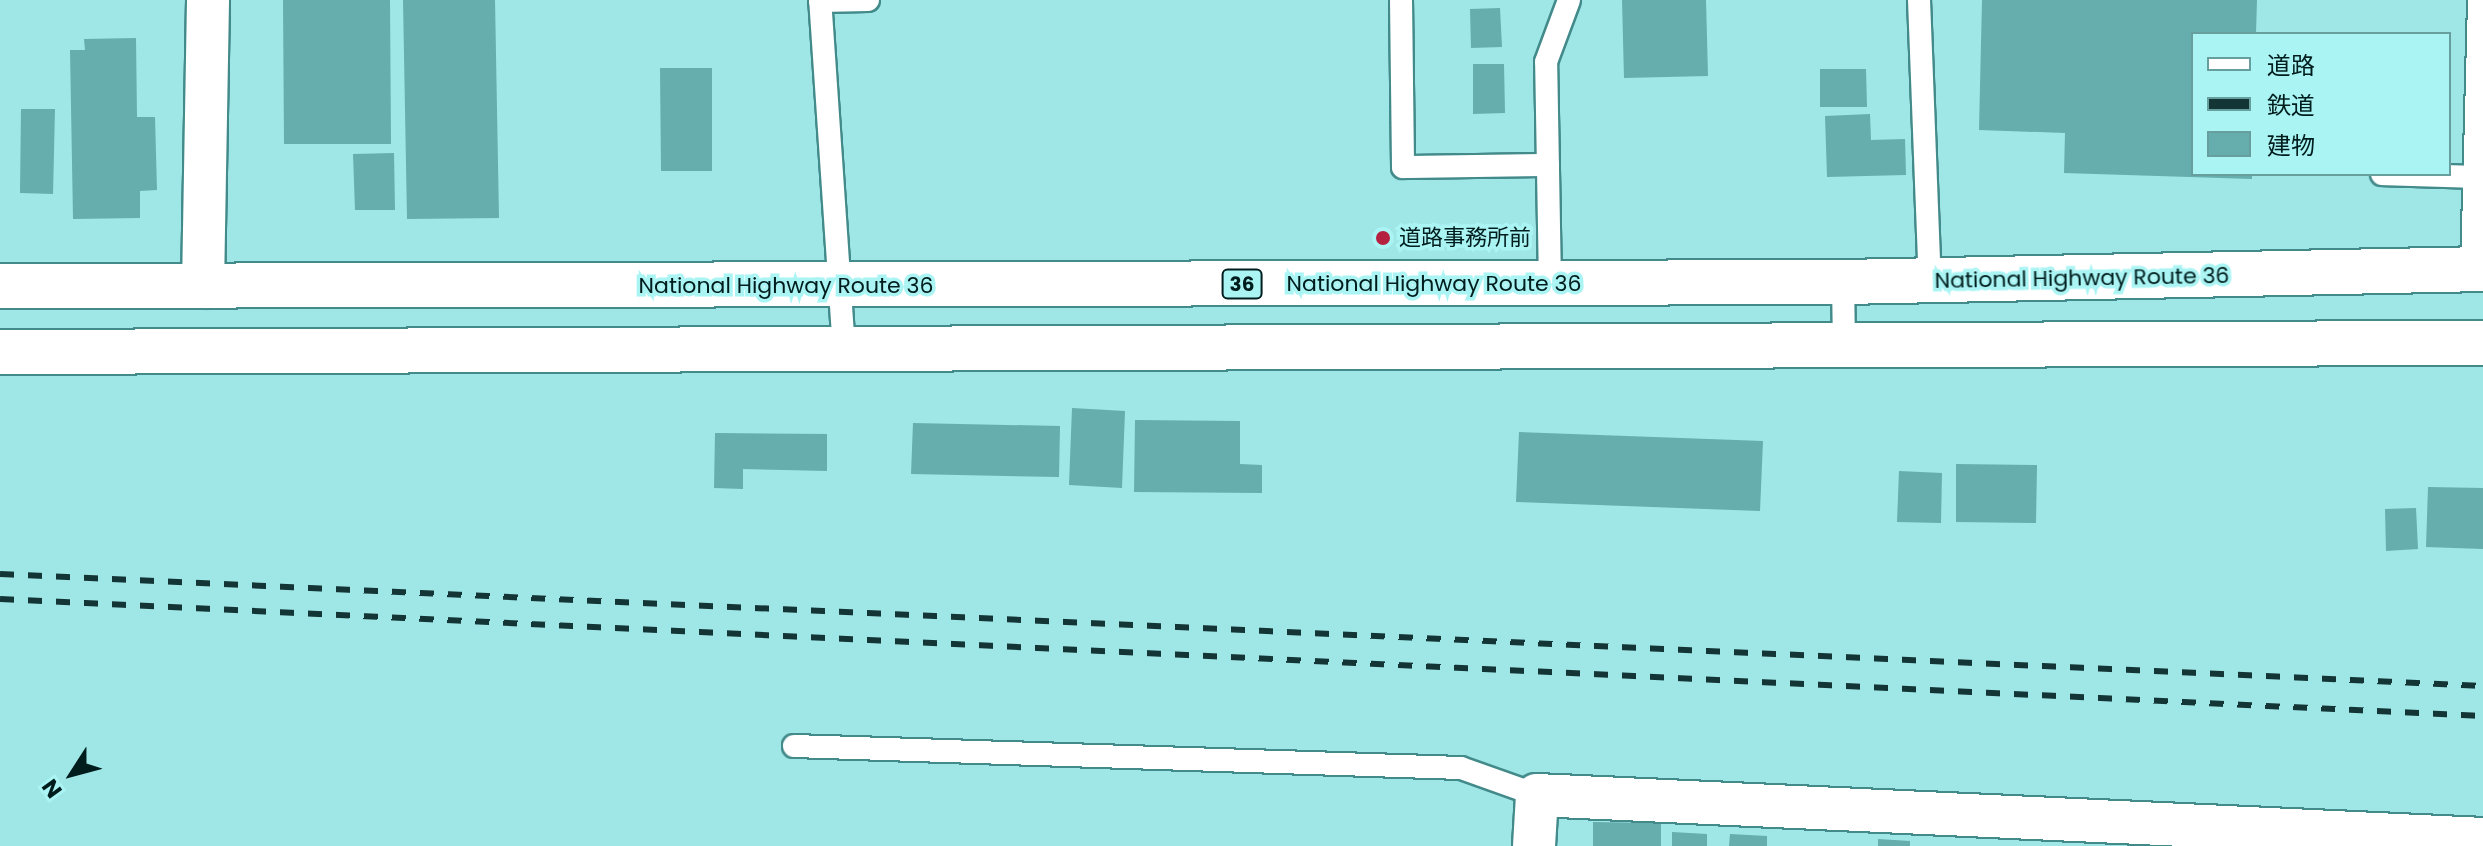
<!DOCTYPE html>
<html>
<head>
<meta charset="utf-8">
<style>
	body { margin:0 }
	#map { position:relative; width:2483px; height:846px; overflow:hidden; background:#9fe6e6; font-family:Poppins,"Noto Sans JP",sans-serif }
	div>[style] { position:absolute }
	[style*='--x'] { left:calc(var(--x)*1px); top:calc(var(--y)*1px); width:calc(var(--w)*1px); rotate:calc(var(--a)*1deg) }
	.building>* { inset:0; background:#66adad }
	.roads { filter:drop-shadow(2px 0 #438a8a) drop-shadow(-2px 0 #438a8a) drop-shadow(0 2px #438a8a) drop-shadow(0 -2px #438a8a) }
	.service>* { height:22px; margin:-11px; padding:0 11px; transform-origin:11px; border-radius:11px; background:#fff }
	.minor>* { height:42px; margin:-21px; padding:0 21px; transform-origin:21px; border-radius:21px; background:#fff }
	.trunk>* { height:44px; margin:-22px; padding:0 22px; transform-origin:22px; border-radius:22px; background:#fff }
	.rail>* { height:6px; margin-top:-3px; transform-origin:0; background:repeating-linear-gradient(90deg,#133535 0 14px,transparent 0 28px) }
	.dots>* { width:22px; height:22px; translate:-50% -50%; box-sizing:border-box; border:4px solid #abf4f4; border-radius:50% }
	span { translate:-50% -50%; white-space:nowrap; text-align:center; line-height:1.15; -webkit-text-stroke:7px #abf4f4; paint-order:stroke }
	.shield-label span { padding:2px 6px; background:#abf4f4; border:2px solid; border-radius:6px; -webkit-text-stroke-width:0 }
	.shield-label { font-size:20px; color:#001d1d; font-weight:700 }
	.poi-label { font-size:22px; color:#001d1d }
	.left { translate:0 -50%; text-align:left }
	.street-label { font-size:22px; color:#001d1d }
	.legend { position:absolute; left:2191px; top:32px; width:260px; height:144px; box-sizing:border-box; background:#abf4f4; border:2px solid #679e9e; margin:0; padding:10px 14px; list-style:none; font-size:24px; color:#001d1d }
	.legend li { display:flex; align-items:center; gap:16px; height:40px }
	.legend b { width:40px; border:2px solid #679e9e }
	.north { position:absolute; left:32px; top:734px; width:80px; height:80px; -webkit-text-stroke:6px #abf4f4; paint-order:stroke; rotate:234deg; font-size:22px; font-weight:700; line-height:32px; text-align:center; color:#001d1d }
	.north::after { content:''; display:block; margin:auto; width:28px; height:36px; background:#001d1d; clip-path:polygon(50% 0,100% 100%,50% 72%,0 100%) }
</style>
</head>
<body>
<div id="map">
	<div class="building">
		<i style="clip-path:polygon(283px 0,390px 0,391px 144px,284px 144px)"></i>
		<i style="clip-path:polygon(403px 0,495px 0,499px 218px,407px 219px)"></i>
		<i style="clip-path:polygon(1622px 0,1706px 0,1708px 76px,1624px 78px)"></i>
		<i style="clip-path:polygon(1982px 0,2257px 0,2256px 34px,2193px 34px,2193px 174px,2252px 174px,2252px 179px,2064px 173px,2065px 133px,1979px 130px)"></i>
		<i style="clip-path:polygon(1500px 8px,1502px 47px,1471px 48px,1470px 9px)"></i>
		<i style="clip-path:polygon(136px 38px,137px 117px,155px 117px,157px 190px,140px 191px,140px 218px,73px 219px,70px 50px,85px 50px,84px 39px)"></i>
		<i style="clip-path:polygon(1473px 64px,1504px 64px,1505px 113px,1473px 114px)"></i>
		<i style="clip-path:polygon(660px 68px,712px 68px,712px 171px,661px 171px)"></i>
		<i style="clip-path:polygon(1820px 69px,1866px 69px,1867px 107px,1820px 107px)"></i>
		<i style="clip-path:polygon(21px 109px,55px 109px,53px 194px,20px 193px)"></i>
		<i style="clip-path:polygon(1870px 114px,1871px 140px,1905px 139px,1906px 175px,1827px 177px,1825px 116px)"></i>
		<i style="clip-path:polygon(394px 153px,395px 210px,355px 210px,353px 154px)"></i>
		<i style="clip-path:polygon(1072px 408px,1125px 411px,1122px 488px,1069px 485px)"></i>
		<i style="clip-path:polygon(1135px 420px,1240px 421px,1240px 464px,1262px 465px,1262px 493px,1134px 492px)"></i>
		<i style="clip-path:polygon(913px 423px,1060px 426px,1059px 477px,911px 474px)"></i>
		<i style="clip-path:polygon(1519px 432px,1763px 441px,1760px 511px,1516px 502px)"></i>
		<i style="clip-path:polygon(715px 433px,827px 434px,827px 471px,743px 469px,743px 489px,714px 488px)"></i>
		<i style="clip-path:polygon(1956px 464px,2037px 465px,2036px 523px,1956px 522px)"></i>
		<i style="clip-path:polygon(1899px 471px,1942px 473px,1941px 523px,1897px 522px)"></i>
		<i style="clip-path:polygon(2428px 487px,2483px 488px,2483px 549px,2426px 547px)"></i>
		<i style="clip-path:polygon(2416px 508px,2418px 549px,2386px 551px,2385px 509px)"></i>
		<i style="clip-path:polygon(1593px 822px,1661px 823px,1661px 846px,1593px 846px)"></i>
		<i style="clip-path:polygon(1672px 832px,1707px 834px,1707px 846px,1672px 846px)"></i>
		<i style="clip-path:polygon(1730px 834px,1767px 836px,1767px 846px,1729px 846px)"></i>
		<i style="clip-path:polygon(1878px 839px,1910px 841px,1910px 846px,1878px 846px)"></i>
	</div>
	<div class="roads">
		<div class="service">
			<i style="--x:1401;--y:0;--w:167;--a:89.3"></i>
			<i style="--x:1403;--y:167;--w:145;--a:-0.8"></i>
			<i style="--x:1919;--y:0;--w:281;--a:87.8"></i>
			<i style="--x:2382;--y:174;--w:93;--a:1.8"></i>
			<i style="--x:2472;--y:269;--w:269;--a:-88.5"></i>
			<i style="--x:1843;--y:282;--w:66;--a:89.1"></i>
			<i style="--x:1550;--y:284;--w:222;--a:-91"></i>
			<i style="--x:1546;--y:62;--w:66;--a:-69.6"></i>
			<i style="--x:844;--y:350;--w:350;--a:-93.9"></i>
			<i style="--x:820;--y:1;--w:48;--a:-1.2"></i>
			<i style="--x:794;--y:746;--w:667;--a:1.89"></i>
			<i style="--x:1461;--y:768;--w:81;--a:19.6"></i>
		</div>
		<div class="minor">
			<i style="--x:203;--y:287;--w:287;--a:-89"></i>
			<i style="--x:1534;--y:846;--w:51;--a:-86.6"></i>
			<i style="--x:1537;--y:795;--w:947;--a:2.66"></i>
		</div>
		<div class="trunk">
			<i style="--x:0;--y:286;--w:1843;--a:-0.12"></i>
			<i style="--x:1843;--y:282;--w:640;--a:-1.16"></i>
			<i style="--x:0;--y:352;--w:2483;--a:-0.21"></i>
		</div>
	</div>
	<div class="rail">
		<i style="--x:0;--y:574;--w:2486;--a:2.58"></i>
		<i style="--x:0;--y:599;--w:2486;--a:2.7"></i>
	</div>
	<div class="dots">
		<i style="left:1383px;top:238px;background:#b52240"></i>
	</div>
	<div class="shield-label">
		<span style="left:1242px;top:284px">36</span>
	</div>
	<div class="poi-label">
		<span class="left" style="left:1399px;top:238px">道路事務所前</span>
	</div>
	<div class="street-label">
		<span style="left:2082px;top:278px;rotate:-1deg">National Highway Route 36</span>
		<span style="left:1434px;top:284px">National Highway Route 36</span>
		<span style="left:786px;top:286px">National Highway Route 36</span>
	</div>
	<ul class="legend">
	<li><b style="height:10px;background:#fff"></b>道路</li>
	<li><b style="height:10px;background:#133535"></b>鉄道</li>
	<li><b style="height:22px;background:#66adad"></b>建物</li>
	</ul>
	<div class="north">N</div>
</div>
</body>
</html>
